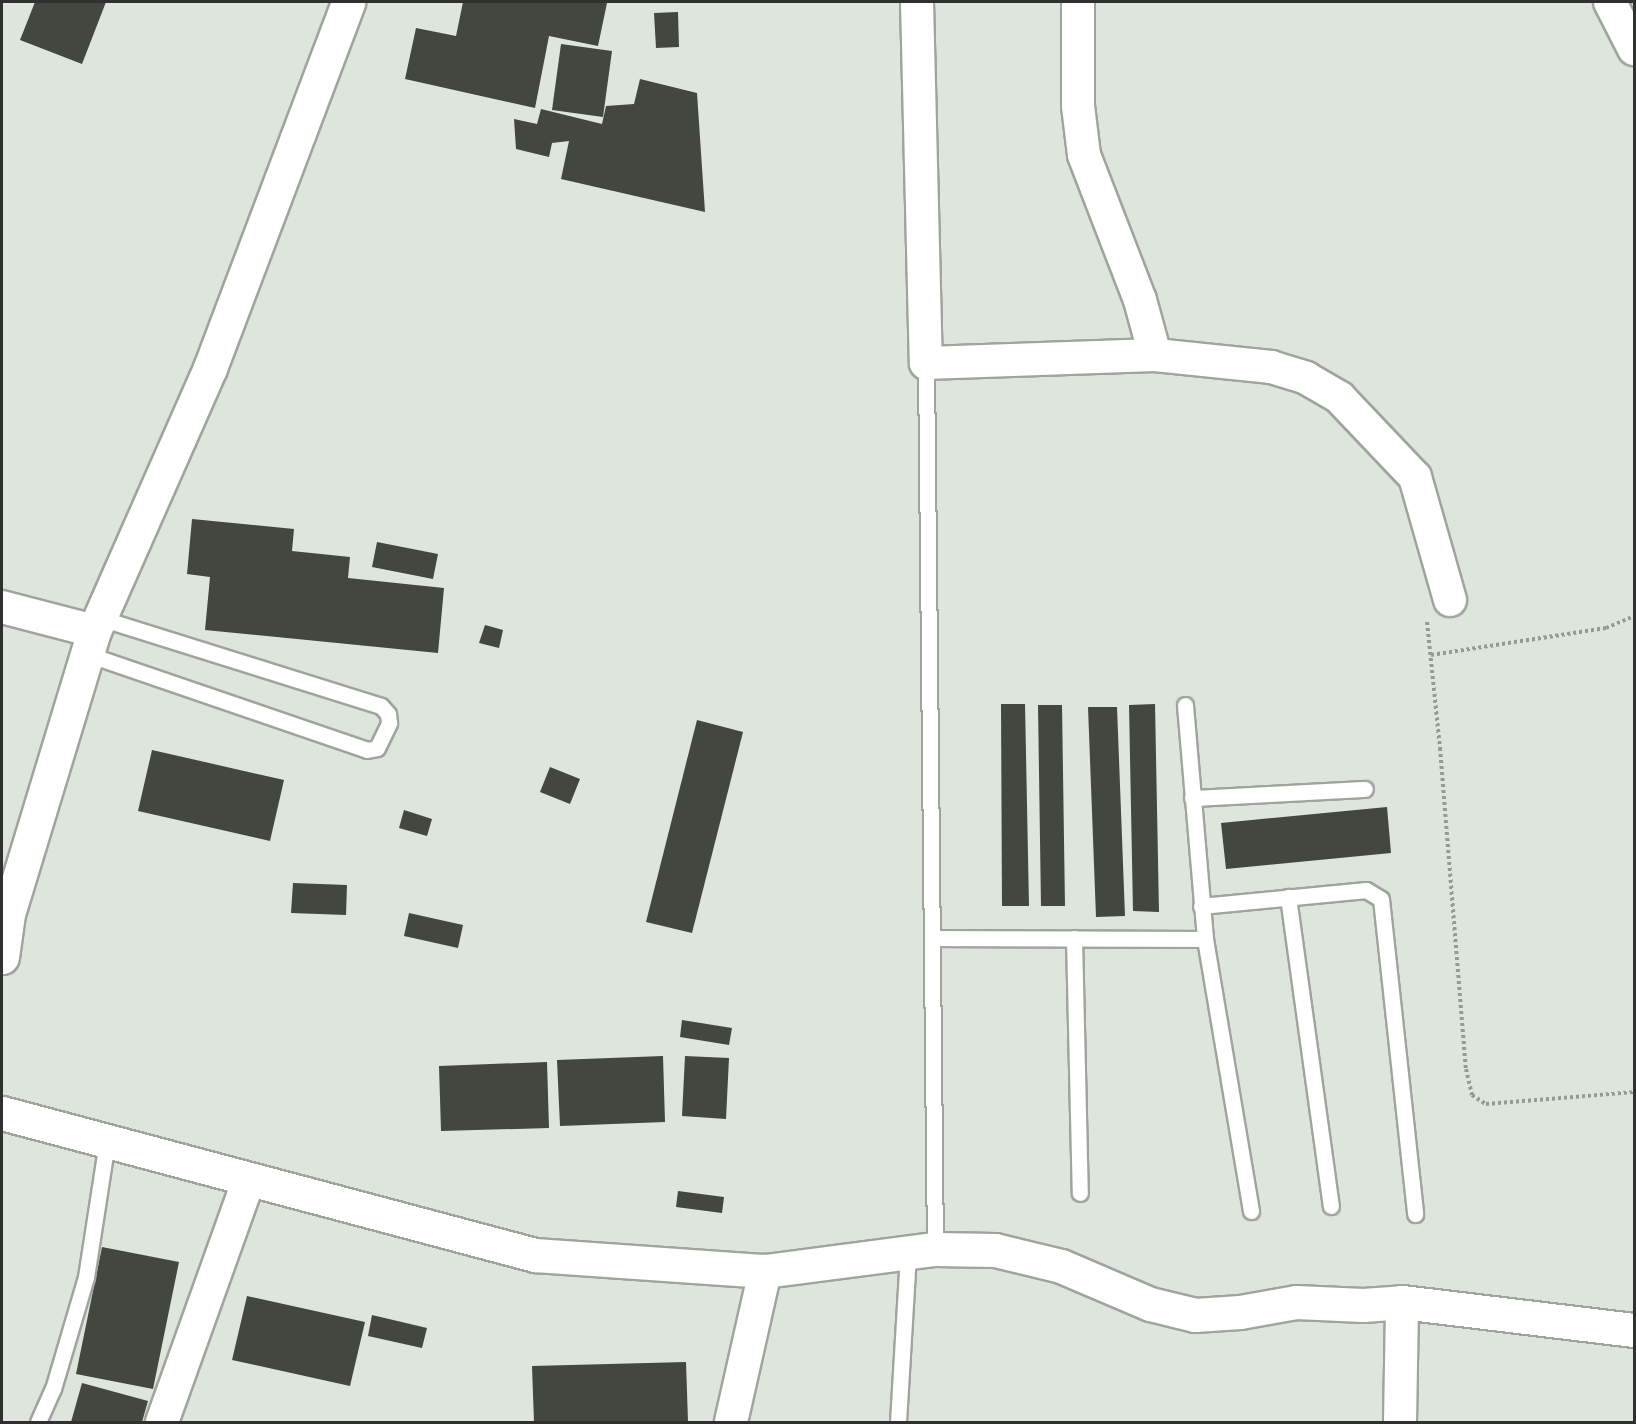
<!DOCTYPE html>
<html>
<head>
<meta charset="utf-8">
<style>
	body { margin:0 }
	#map { position:relative; width:1636px; height:1424px; overflow:hidden; background:#dee5dc; font-family:Overpass,sans-serif }
	div>[style] { position:absolute }
	[style*='--x'] { left:calc(var(--x)*1px); top:calc(var(--y)*1px); width:calc(var(--w)*1px); rotate:calc(var(--a)*1deg) }
	.building>* { inset:0; background:#424740 }
	.path>* { height:4px; margin-top:-2px; transform-origin:0; background:repeating-linear-gradient(90deg,#959b94 0 3px,transparent 0 6px) }
	.roads { filter:drop-shadow(2px 0 #9fa59d) drop-shadow(-2px 0 #9fa59d) drop-shadow(0 2px #9fa59d) drop-shadow(0 -2px #9fa59d) }
	.service>* { height:15px; margin:-7.5px; padding:0 7.5px; transform-origin:7.5px; border-radius:7.5px; background:#fff }
	.minor>* { height:32px; margin:-16px; padding:0 16px; transform-origin:16px; border-radius:16px; background:#fff }
	.tertiary>* { height:33px; margin:-16.5px; padding:0 16.5px; transform-origin:16.5px; border-radius:16.5px; background:#fff }
	span { translate:-50% -50%; white-space:nowrap; text-align:center; line-height:1.15; -webkit-text-stroke:6px #ecf2ea; paint-order:stroke }
	.frame { position:absolute; inset:0; border:3px solid #2e312d; pointer-events:none }
</style>
</head>
<body>
<div id="map">
	<div class="building">
		<i style="clip-path:polygon(35px 2px,106px 2px,82px 64px,20px 40px)"></i>
		<i style="clip-path:polygon(463px 2px,599px 2px,607px 3px,598px 46px,549px 36px,535px 108px,405px 79px,416px 28px,456px 36px)"></i>
		<i style="clip-path:polygon(678px 12px,679px 47px,656px 48px,654px 13px)"></i>
		<i style="clip-path:polygon(561px 44px,612px 51px,603px 117px,552px 110px)"></i>
		<i style="clip-path:polygon(640px 79px,697px 93px,705px 212px,561px 179px,569px 141px,552px 143px,549px 157px,516px 149px,514px 119px,537px 124px,541px 109px,602px 124px,606px 106px,634px 104px)"></i>
		<i style="clip-path:polygon(192px 519px,294px 529px,292px 551px,350px 557px,348px 578px,444px 588px,438px 653px,205px 630px,210px 577px,187px 574px)"></i>
		<i style="clip-path:polygon(377px 542px,438px 554px,433px 579px,372px 567px)"></i>
		<i style="clip-path:polygon(485px 625px,503px 630px,499px 648px,479px 643px)"></i>
		<i style="clip-path:polygon(1001px 704px,1025px 704px,1029px 906px,1002px 906px)"></i>
		<i style="clip-path:polygon(1155px 704px,1159px 912px,1133px 911px,1129px 705px)"></i>
		<i style="clip-path:polygon(1038px 705px,1062px 705px,1065px 906px,1041px 906px)"></i>
		<i style="clip-path:polygon(1088px 707px,1117px 707px,1125px 916px,1096px 917px)"></i>
		<i style="clip-path:polygon(697px 720px,743px 732px,692px 933px,646px 922px)"></i>
		<i style="clip-path:polygon(152px 750px,284px 780px,270px 841px,138px 811px)"></i>
		<i style="clip-path:polygon(550px 767px,580px 779px,570px 804px,540px 792px)"></i>
		<i style="clip-path:polygon(1387px 807px,1391px 853px,1226px 869px,1221px 823px)"></i>
		<i style="clip-path:polygon(404px 810px,432px 819px,427px 836px,399px 828px)"></i>
		<i style="clip-path:polygon(293px 883px,347px 885px,346px 915px,291px 913px)"></i>
		<i style="clip-path:polygon(409px 913px,463px 925px,458px 948px,404px 936px)"></i>
		<i style="clip-path:polygon(682px 1020px,732px 1028px,729px 1045px,680px 1037px)"></i>
		<i style="clip-path:polygon(663px 1056px,665px 1122px,560px 1126px,557px 1060px)"></i>
		<i style="clip-path:polygon(685px 1056px,729px 1058px,726px 1119px,682px 1116px)"></i>
		<i style="clip-path:polygon(547px 1062px,549px 1128px,441px 1131px,439px 1066px)"></i>
		<i style="clip-path:polygon(678px 1191px,724px 1197px,722px 1213px,676px 1207px)"></i>
		<i style="clip-path:polygon(102px 1247px,179px 1262px,153px 1389px,76px 1374px)"></i>
		<i style="clip-path:polygon(247px 1296px,365px 1322px,350px 1386px,232px 1360px)"></i>
		<i style="clip-path:polygon(372px 1315px,427px 1328px,422px 1348px,368px 1336px)"></i>
		<i style="clip-path:polygon(686px 1362px,688px 1422px,534px 1422px,532px 1366px)"></i>
		<i style="clip-path:polygon(82px 1383px,148px 1401px,142px 1422px,71px 1422px)"></i>
	</div>
	<div class="path">
		<i style="--x:1427;--y:622;--w:127;--a:84.1"></i>
		<i style="--x:1440;--y:748;--w:322;--a:85.4"></i>
		<i style="--x:1466;--y:1069;--w:27;--a:77"></i>
		<i style="--x:1472;--y:1095;--w:17;--a:33"></i>
		<i style="--x:1486;--y:1104;--w:148;--a:-4.6"></i>
		<i style="--x:1431;--y:655;--w:177;--a:-8.8"></i>
		<i style="--x:1606;--y:628;--w:30;--a:-23"></i>
	</div>
	<div class="roads">
		<div class="service">
			<i style="--x:926;--y:363;--w:886;--a:89.42"></i>
			<i style="--x:87;--y:654;--w:296;--a:18.9"></i>
			<i style="--x:367;--y:750;--w:10;--a:-11"></i>
			<i style="--x:377;--y:748;--w:28;--a:-64"></i>
			<i style="--x:389;--y:723;--w:9;--a:-96"></i>
			<i style="--x:388;--y:714;--w:11;--a:-131"></i>
			<i style="--x:381;--y:706;--w:294;--a:-162.6"></i>
			<i style="--x:1185;--y:705;--w:235;--a:85.1"></i>
			<i style="--x:1192;--y:798;--w:173;--a:-3"></i>
			<i style="--x:1288;--y:897;--w:312;--a:82.1"></i>
			<i style="--x:1201;--y:906;--w:166;--a:-5.5"></i>
			<i style="--x:1366;--y:890;--w:17;--a:31"></i>
			<i style="--x:1381;--y:899;--w:317;--a:83.8"></i>
			<i style="--x:932;--y:938;--w:273;--a:0.2"></i>
			<i style="--x:1205;--y:939;--w:276;--a:80.4"></i>
			<i style="--x:1074;--y:938;--w:255;--a:88.7"></i>
			<i style="--x:38;--y:1422;--w:36;--a:-66"></i>
			<i style="--x:53;--y:1389;--w:117;--a:-73.6"></i>
			<i style="--x:86;--y:1277;--w:137;--a:-81.2"></i>
			<i style="--x:898;--y:1422;--w:170;--a:-86.6"></i>
		</div>
		<div class="minor">
			<i style="--x:917;--y:2;--w:361;--a:88.6"></i>
			<i style="--x:926;--y:363;--w:229;--a:-2"></i>
			<i style="--x:1155;--y:355;--w:117;--a:5.9"></i>
			<i style="--x:1271;--y:367;--w:37;--a:17"></i>
			<i style="--x:1306;--y:378;--w:39;--a:30"></i>
			<i style="--x:1340;--y:398;--w:109;--a:46.5"></i>
			<i style="--x:1415;--y:477;--w:128;--a:74.1"></i>
			<i style="--x:1078;--y:2;--w:104;--a:90"></i>
			<i style="--x:1078;--y:106;--w:49;--a:83"></i>
			<i style="--x:1084;--y:155;--w:155;--a:68.9"></i>
			<i style="--x:1140;--y:300;--w:57;--a:74.7"></i>
			<i style="--x:1610;--y:2;--w:53;--a:62.9"></i>
			<i style="--x:2;--y:607;--w:95;--a:14.6"></i>
			<i style="--x:162;--y:1422;--w:258;--a:-70.3"></i>
			<i style="--x:731;--y:1422;--w:155;--a:-77.3"></i>
			<i style="--x:1400;--y:1422;--w:120;--a:-89"></i>
		</div>
		<div class="tertiary">
			<i style="--x:2;--y:957;--w:43;--a:-82.1"></i>
			<i style="--x:8;--y:914;--w:296;--a:-73.1"></i>
			<i style="--x:94;--y:631;--w:287;--a:-66.2"></i>
			<i style="--x:210;--y:368;--w:391;--a:-69.3"></i>
			<i style="--x:2;--y:1113;--w:552;--a:14.92"></i>
			<i style="--x:535;--y:1255;--w:231;--a:4"></i>
			<i style="--x:765;--y:1271;--w:171;--a:-7.4"></i>
			<i style="--x:935;--y:1249;--w:60;--a:1"></i>
			<i style="--x:995;--y:1250;--w:68;--a:13.6"></i>
			<i style="--x:1061;--y:1266;--w:97;--a:23.1"></i>
			<i style="--x:1150;--y:1304;--w:46;--a:13.7"></i>
			<i style="--x:1195;--y:1315;--w:45;--a:-3.8"></i>
			<i style="--x:1240;--y:1312;--w:57;--a:-10.1"></i>
			<i style="--x:1296;--y:1302;--w:67;--a:2.6"></i>
			<i style="--x:1363;--y:1305;--w:39;--a:-4"></i>
			<i style="--x:1402;--y:1302;--w:234;--a:6.9"></i>
		</div>
	</div>
	<div class="frame"></div>
</div>
</body>
</html>
